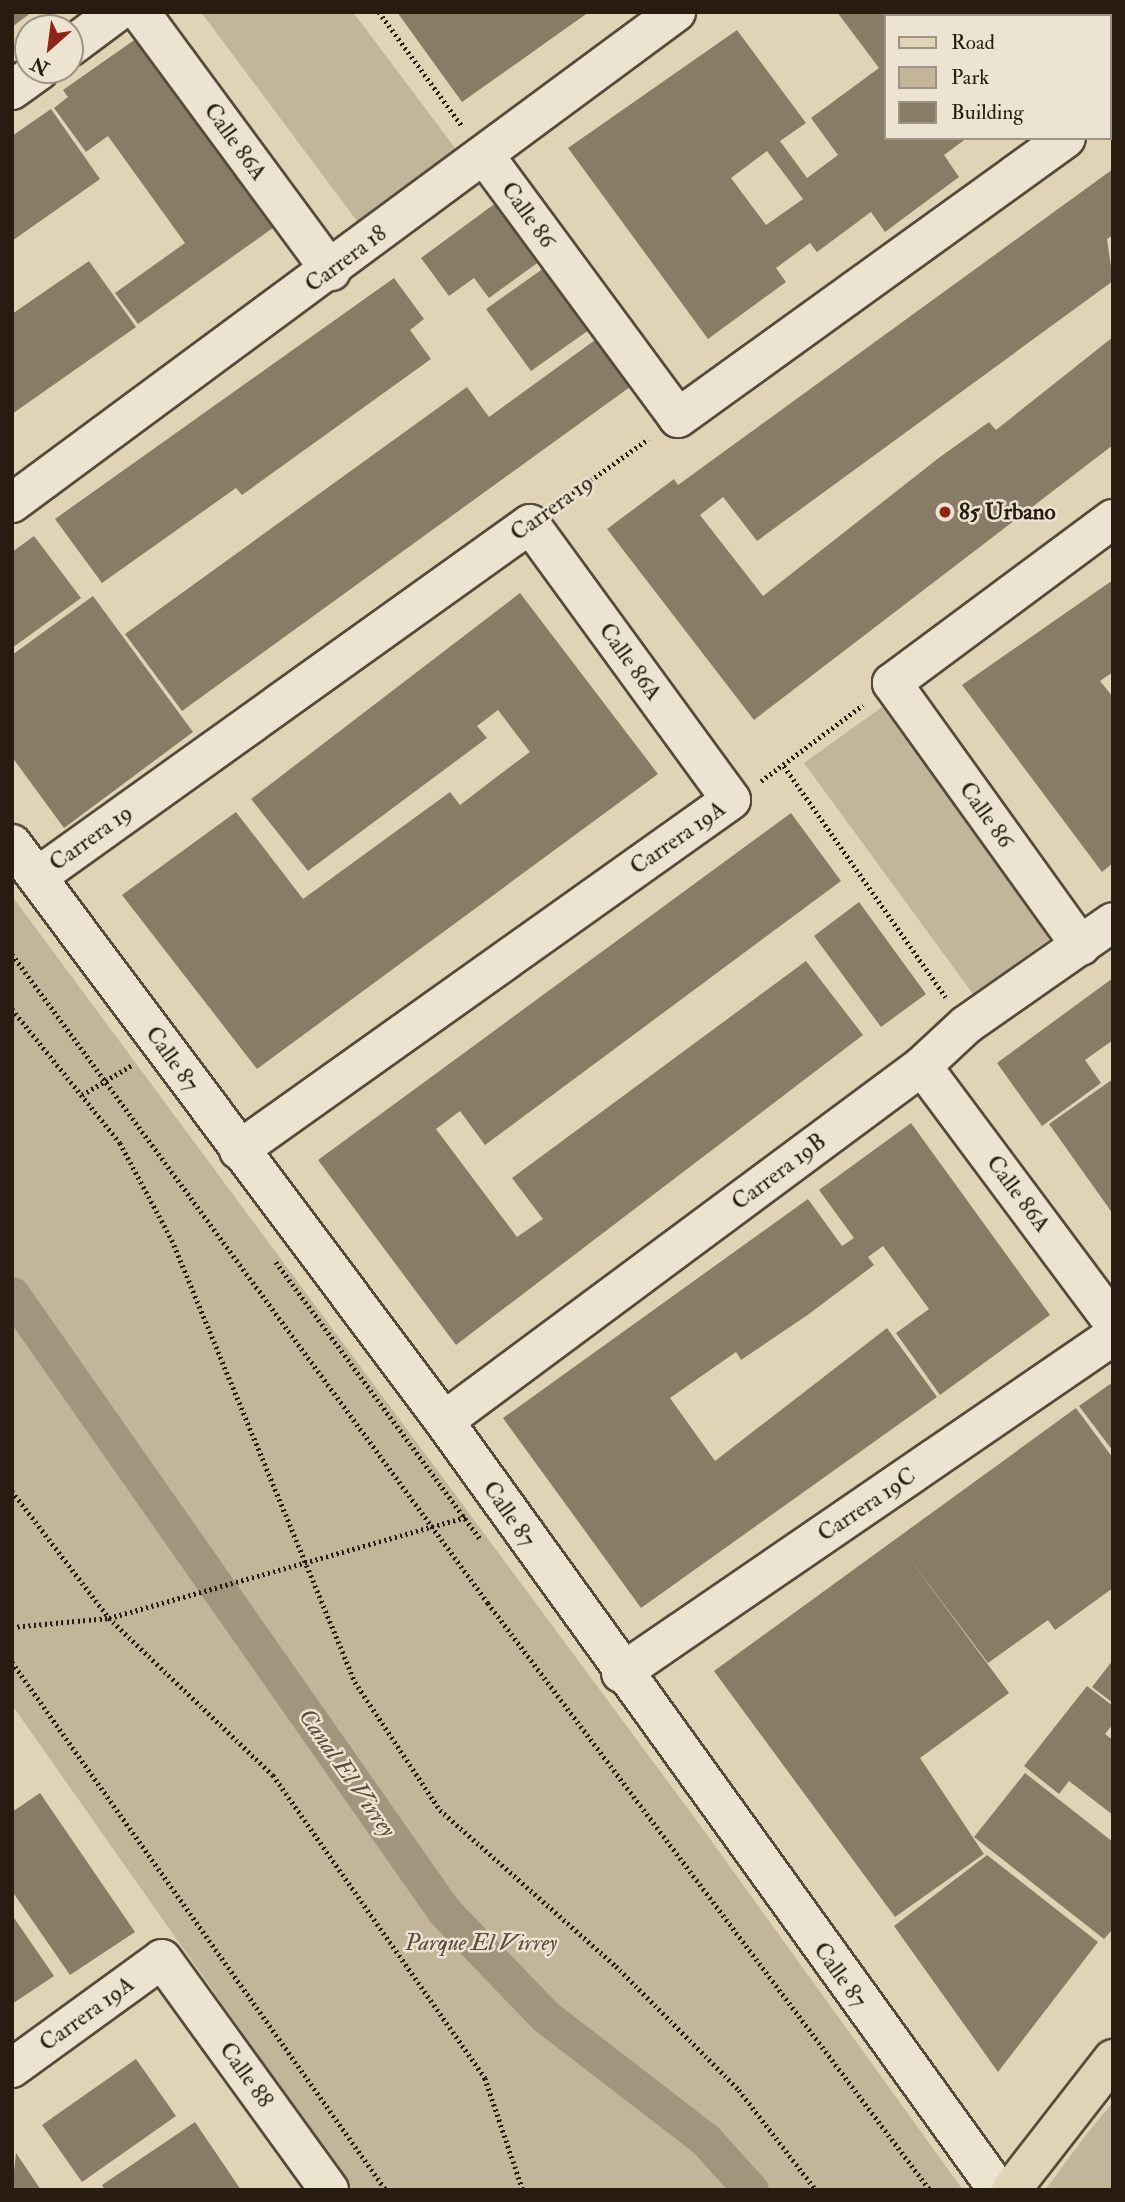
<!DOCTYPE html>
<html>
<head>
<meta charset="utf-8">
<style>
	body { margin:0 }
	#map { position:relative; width:1125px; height:2202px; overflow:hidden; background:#e1d4b6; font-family:"IM FELL Double Pica",serif }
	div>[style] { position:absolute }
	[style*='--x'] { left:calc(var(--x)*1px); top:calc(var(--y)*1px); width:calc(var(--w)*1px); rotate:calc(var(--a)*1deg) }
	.green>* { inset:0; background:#c2b59a }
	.canal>* { height:35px; margin:-17.5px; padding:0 17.5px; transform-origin:17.5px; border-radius:17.5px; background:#a2957e }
	.building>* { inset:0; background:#887c67 }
	.path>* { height:4.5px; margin-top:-2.25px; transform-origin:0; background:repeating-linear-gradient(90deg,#281c11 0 2px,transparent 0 5.5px) }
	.roads { filter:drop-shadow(2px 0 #564a3a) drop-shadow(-2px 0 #564a3a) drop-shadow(0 2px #564a3a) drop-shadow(0 -2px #564a3a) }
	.minor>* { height:38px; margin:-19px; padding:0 19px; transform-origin:19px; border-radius:19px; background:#ece3d0 }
	.major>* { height:38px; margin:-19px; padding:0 19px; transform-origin:19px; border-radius:19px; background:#e1d4b6 }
	.dots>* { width:19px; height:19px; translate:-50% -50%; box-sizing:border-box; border:4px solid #ece3d0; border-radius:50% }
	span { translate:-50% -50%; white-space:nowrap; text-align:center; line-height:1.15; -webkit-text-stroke:5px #ece3d0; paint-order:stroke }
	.street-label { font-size:23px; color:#281c11 }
	.poi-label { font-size:23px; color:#281c11; font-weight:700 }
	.left { translate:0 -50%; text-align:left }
	.park-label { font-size:23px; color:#564a3a; font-style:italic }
	.water-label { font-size:24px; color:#594c3d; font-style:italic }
	.frame { position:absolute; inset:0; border:14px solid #281c11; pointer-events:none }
	.legend { position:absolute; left:884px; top:14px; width:228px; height:126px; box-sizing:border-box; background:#ece3d0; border:2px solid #9e9384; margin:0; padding:9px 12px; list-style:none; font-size:21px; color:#281c11 }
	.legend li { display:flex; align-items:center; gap:14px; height:35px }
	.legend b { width:35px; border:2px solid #9e9384 }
	.north { position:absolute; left:14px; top:14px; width:70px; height:70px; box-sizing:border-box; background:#ece3d0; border:2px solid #9e9384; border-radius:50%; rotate:208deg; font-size:19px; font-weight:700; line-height:28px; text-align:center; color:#281c11 }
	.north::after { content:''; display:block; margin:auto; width:24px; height:32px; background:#8f2418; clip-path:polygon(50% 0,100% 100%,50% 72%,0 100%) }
</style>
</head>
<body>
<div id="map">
	<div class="green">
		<i style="clip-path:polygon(201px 12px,353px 12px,458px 152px,360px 225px)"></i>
		<i style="clip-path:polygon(882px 707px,1051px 938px,973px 994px,804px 763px)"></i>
		<i style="clip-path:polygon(12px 896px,697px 1821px,963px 2190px,353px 2190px,12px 1705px)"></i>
		<i style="clip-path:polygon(1113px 2102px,1113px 2190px,1045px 2190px,1086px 2135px)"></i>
	</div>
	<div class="canal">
		<i style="--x:12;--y:1294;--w:753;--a:55"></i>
		<i style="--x:444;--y:1911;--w:146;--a:46.1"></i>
		<i style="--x:545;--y:2016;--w:202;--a:37.6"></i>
		<i style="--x:705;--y:2139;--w:69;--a:48"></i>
	</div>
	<div class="building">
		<i style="clip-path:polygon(12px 12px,32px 12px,12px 27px)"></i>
		<i style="clip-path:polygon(397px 12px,589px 12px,462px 102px)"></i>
		<i style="clip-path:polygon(evenodd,837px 12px,1113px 12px,1113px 35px,1109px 16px,885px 16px,885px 138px,967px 138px,944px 155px,959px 177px,885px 232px,871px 212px,817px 252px,810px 243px,776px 268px,786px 282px,708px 339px,568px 148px,737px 30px,806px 123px,780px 141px,807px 178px,838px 155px,811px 118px,879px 68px,837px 12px,767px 151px,803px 199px,766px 225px,731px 178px,767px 151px)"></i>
		<i style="clip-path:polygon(140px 36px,277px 225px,138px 324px,115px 293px,185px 243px,108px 136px,86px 152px,54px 108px,68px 97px,63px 90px)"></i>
		<i style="clip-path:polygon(51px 109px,100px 179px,12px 241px,12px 136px)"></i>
		<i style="clip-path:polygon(1113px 169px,1113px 235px,1107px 239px,1113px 281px,757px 541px,723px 497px,700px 515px,763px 596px,940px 457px,989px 422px,996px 430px,1113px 337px,1113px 445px,754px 720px,607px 529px,674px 479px,678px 485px)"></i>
		<i style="clip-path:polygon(508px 194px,551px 253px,489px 298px,474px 278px,449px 296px,421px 258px)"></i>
		<i style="clip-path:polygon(89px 261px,136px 327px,12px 414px,12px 314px)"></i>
		<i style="clip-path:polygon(551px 263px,596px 325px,531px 371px,486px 309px)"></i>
		<i style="clip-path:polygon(394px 278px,424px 319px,410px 330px,431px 359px,242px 495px,236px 488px,102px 583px,55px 519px)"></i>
		<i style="clip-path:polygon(606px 332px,641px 379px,182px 711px,125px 634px,467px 387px,489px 417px)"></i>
		<i style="clip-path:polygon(34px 536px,81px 598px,12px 648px,12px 552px)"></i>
		<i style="clip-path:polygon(1113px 580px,1113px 672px,1100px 681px,1113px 697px,1113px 863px,1102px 872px,962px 685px)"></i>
		<i style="clip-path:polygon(520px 593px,658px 774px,257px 1069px,122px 895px,236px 812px,303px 899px,450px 792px,460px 805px,507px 769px,530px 752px,498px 710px,477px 726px,487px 738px,308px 871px,251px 799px)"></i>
		<i style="clip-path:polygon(93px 596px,193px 732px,64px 828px,12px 757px,12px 655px)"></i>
		<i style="clip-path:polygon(791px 813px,841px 881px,485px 1145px,460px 1111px,436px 1129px,517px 1237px,543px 1219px,512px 1178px,806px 961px,863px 1035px,456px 1345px,318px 1160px)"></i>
		<i style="clip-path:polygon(859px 902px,926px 994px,881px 1027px,814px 936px)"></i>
		<i style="clip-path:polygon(1113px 978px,1113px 1040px,1085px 1060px,1101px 1083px,1042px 1126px,997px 1063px)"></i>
		<i style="clip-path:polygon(1113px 1079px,1113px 1214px,1049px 1124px)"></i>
		<i style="clip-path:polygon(911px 1123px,1050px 1315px,940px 1395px,896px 1333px,929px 1309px,883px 1246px,868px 1257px,874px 1265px,809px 1314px,741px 1360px,736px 1352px,670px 1398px,715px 1461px,887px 1328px,937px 1397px,641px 1608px,503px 1418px,808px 1199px,842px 1246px,854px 1238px,819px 1190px)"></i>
		<i style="clip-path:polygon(1113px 1382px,1113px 1451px,1079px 1406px)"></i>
		<i style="clip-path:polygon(1076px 1408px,1113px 1458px,1113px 1588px,1055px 1630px,1048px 1620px,988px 1663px,906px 1554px,1009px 1693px,920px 1758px,984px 1854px,895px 1917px,714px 1671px)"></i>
		<i style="clip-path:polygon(1113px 1660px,1113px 1703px,1092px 1687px)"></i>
		<i style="clip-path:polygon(1087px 1686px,1113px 1706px,1113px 1724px,1105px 1734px,1113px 1740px,1113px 1815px,1069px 1781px,1059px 1794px,1024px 1766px)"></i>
		<i style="clip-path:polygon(1025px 1773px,1113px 1842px,1113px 1929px,1104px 1939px,974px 1837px)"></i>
		<i style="clip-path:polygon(40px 1793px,135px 1932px,70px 1975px,12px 1891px,12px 1812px)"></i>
		<i style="clip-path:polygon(987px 1855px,1098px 1942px,998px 2072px,894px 1926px)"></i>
		<i style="clip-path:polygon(12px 1915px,54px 1976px,12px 2004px)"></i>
		<i style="clip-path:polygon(136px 2059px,176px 2116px,82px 2182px,42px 2125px)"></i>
		<i style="clip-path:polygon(195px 2122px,241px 2190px,105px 2190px,102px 2185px)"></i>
		<i style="clip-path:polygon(16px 2153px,41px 2190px,12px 2190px)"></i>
	</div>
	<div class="path">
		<i style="--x:379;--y:12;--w:142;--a:53.9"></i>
		<i style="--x:559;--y:503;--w:110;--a:-35.7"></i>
		<i style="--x:784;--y:766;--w:282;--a:55"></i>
		<i style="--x:761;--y:781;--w:127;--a:-36.7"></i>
		<i style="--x:12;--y:954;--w:805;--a:53.74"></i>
		<i style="--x:488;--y:1603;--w:735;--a:53.02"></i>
		<i style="--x:12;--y:1009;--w:172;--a:51.1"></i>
		<i style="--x:120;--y:1143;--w:110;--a:61.8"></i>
		<i style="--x:172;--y:1240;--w:478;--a:67.5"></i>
		<i style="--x:355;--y:1682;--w:154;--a:56.4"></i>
		<i style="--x:440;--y:1810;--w:235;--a:41.6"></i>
		<i style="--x:616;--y:1966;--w:175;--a:45.2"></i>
		<i style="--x:739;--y:2090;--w:126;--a:52.4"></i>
		<i style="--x:82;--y:1095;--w:58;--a:-31"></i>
		<i style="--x:276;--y:1262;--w:345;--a:53.6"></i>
		<i style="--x:12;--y:1491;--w:160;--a:52.6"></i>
		<i style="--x:109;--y:1618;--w:227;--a:43.8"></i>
		<i style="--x:273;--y:1775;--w:370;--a:55"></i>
		<i style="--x:485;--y:2078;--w:118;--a:71.3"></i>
		<i style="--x:12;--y:1627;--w:97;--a:-5.3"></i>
		<i style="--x:109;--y:1618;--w:371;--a:-15.8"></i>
		<i style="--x:12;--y:1662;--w:647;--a:54.69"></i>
	</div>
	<div class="roads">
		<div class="minor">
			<i style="--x:140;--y:12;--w:322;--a:53.6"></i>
			<i style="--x:70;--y:47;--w:59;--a:-36.7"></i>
			<i style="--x:12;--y:90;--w:34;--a:-36"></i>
			<i style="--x:1109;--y:107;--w:5;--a:-37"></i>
			<i style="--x:485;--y:156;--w:325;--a:53.6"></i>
			<i style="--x:678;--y:418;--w:478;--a:-35.8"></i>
			<i style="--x:12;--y:503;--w:826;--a:-36.48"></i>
			<i style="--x:12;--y:844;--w:721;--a:53.18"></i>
			<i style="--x:444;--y:1421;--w:948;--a:54.23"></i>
			<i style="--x:37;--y:877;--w:606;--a:-35.6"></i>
			<i style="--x:530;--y:524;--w:341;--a:53.9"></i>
			<i style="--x:731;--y:800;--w:604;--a:144.57"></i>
			<i style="--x:1081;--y:946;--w:324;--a:-125.7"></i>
			<i style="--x:892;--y:683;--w:275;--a:-36.6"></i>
			<i style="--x:922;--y:1066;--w:319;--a:53.3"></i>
			<i style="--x:444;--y:1421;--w:595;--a:-36.6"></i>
			<i style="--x:922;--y:1066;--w:60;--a:-43"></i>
			<i style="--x:966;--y:1025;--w:179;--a:-35"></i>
			<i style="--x:621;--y:1673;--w:596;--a:-34.41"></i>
			<i style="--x:12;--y:2068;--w:185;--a:-36"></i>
			<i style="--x:162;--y:1959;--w:285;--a:54.1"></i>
		</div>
		<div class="major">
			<i style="--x:1011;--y:2190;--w:166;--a:-52.1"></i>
		</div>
	</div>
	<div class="dots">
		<i style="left:945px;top:512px;background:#8f2418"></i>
	</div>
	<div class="street-label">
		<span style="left:235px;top:142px;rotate:54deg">Calle 86A</span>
		<span style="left:528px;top:215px;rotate:54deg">Calle 86</span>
		<span style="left:346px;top:259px;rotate:-37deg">Carrera 18</span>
		<span style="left:552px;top:508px;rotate:-36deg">Carrera 19</span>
		<span style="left:630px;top:662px;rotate:54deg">Calle 86A</span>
		<span style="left:986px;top:815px;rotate:54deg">Calle 86</span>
		<span style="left:91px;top:838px;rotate:-36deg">Carrera 19</span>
		<span style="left:678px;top:838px;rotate:-35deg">Carrera 19A</span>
		<span style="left:172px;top:1059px;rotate:54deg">Calle 87</span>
		<span style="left:779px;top:1172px;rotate:-37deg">Carrera 19B</span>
		<span style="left:1018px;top:1194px;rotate:53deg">Calle 86A</span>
		<span style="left:867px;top:1505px;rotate:-34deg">Carrera 19C</span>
		<span style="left:509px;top:1514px;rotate:55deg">Calle 87</span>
		<span style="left:840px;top:1975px;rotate:54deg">Calle 87</span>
		<span style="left:87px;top:2014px;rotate:-36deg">Carrera 19A</span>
		<span style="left:246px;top:2075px;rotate:54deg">Calle 88</span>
	</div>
	<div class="poi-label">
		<span class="left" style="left:959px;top:512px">85 Urbano</span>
	</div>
	<div class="park-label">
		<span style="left:481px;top:1943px">Parque El Virrey</span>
	</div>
	<div class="water-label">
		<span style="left:347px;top:1773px;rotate:55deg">Canal El Virrey</span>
	</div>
	<div class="frame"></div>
	<ul class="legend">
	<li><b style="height:9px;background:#e1d4b6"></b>Road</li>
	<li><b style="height:19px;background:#c2b59a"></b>Park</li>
	<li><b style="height:19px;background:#887c67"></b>Building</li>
	</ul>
	<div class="north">N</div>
</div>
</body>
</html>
